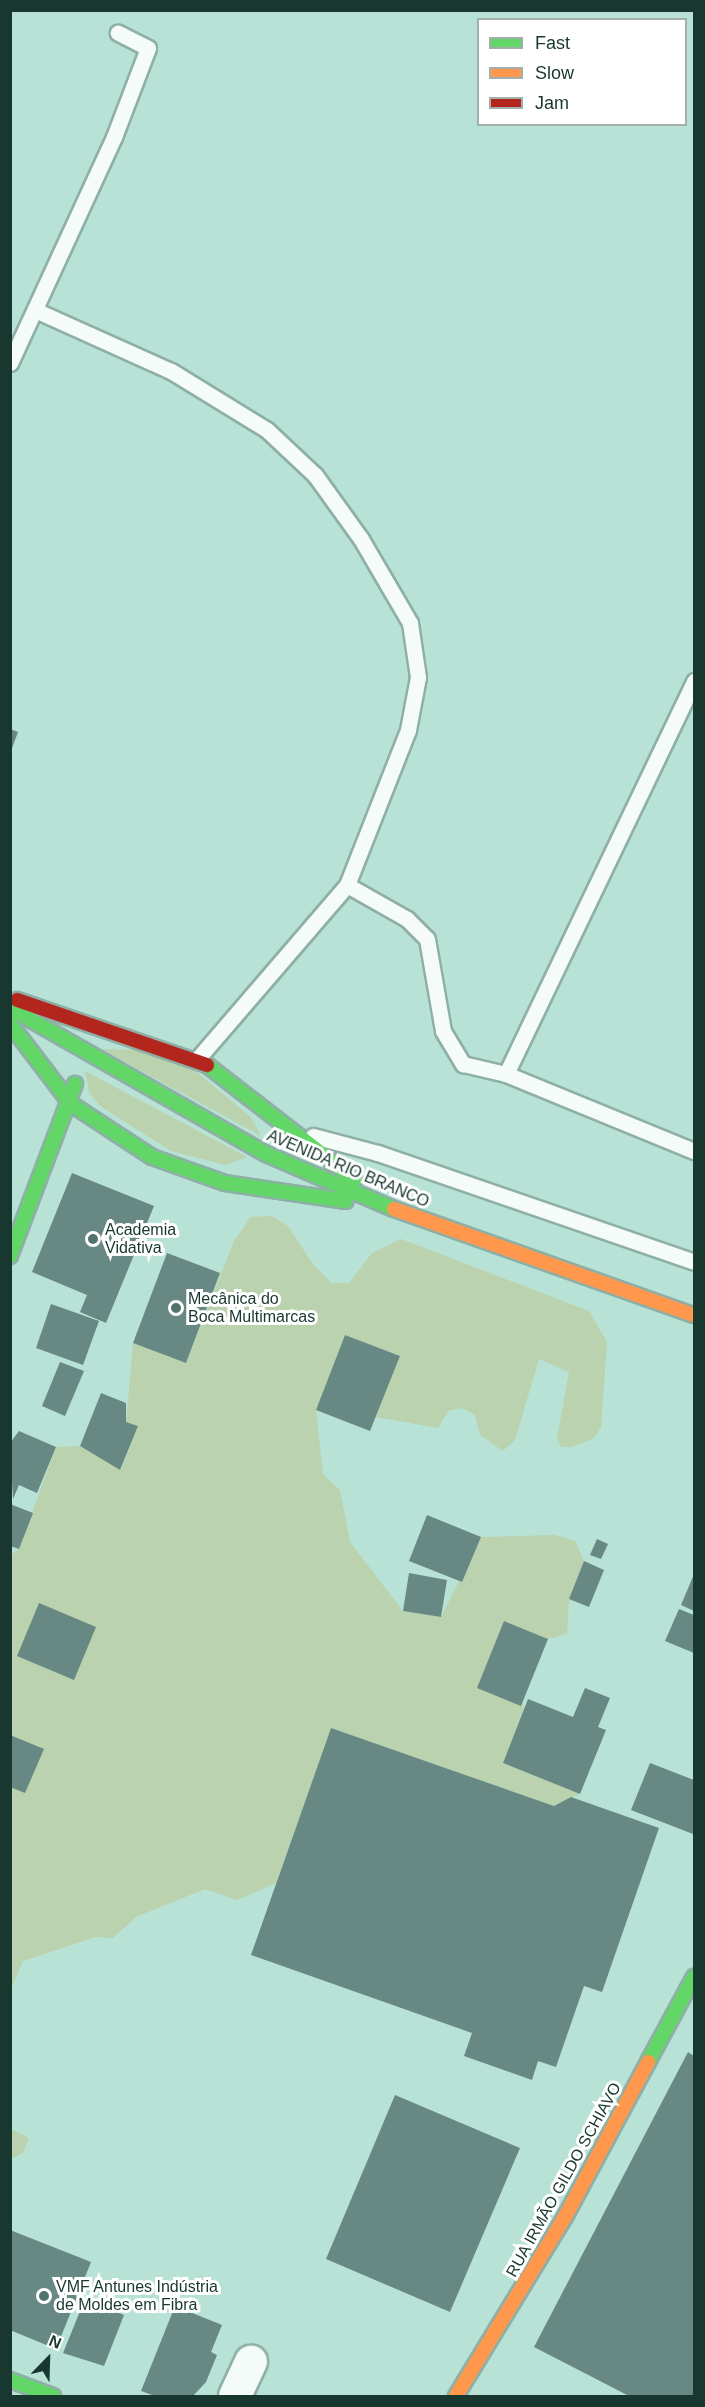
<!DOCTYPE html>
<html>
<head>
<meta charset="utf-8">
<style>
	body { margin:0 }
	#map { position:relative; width:705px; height:2407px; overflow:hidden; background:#b8e2d6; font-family:Helvetica,sans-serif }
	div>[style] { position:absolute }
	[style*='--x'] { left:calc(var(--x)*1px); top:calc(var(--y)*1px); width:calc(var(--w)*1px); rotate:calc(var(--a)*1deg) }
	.green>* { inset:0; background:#bad2ad }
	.building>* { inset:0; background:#688884 }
	.roads { filter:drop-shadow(2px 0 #8eafa6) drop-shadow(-2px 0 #8eafa6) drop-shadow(0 2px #8eafa6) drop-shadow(0 -2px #8eafa6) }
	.lane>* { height:15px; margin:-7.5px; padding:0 7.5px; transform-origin:7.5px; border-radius:7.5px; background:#f4fbf9 }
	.street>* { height:32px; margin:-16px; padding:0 16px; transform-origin:16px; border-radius:16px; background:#f4fbf9 }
	.fast>* { height:14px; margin:-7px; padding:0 7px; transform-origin:7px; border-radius:7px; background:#63d668 }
	.slow>* { height:14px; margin:-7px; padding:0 7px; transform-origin:7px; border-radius:7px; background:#ff974d }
	.jam>* { height:14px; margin:-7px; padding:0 7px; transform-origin:7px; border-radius:7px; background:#b3261e }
	.dots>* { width:16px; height:16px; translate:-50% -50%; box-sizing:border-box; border:3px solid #fff; border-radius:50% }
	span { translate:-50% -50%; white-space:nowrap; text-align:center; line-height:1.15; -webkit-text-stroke:6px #fff; paint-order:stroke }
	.street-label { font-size:16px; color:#18372f }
	.poi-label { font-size:16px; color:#18372f }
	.left { translate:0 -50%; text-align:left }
	.frame { position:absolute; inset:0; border:12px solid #18372f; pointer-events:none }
	.legend { position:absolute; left:477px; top:18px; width:210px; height:108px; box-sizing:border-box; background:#fff; border:2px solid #a3afac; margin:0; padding:8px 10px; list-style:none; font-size:18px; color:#18372f }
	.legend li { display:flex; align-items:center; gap:12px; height:30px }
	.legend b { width:30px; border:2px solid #a3afac }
	.north { position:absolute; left:18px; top:2329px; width:60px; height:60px; -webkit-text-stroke:4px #fff; paint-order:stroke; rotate:23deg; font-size:16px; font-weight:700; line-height:24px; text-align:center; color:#18372f }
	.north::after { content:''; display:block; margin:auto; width:21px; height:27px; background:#18372f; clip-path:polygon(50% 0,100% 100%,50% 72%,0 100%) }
</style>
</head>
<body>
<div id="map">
	<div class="green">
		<i style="clip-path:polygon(101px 1049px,145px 1050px,190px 1067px,250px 1116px,261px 1136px)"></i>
		<i style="clip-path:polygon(85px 1071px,247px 1157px,225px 1165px,171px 1151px,100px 1106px,89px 1092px)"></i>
		<i style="clip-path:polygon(272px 1216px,288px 1226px,312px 1263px,332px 1283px,349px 1283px,372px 1253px,401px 1239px,589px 1311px,607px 1342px,601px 1427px,594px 1438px,572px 1447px,561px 1447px,557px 1439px,569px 1372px,539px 1359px,515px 1440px,503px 1451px,480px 1435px,475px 1415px,462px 1408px,448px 1411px,438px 1428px,376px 1417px,400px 1356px,345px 1335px,316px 1410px,323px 1474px,340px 1490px,350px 1542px,403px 1611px,441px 1617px,481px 1537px,555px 1535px,575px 1541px,584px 1561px,569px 1599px,567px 1634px,548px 1639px,504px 1621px,524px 1708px,503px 1763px,580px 1794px,554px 1806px,331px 1728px,276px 1883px,237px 1900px,205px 1889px,136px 1917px,113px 1938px,95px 1937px,23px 1961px,11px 1989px,11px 1787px,44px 1750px,11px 1735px,11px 1555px,19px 1549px,56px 1447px,80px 1446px,121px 1470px,138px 1426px,126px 1422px,133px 1343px,186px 1363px,234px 1241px,251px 1217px)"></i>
		<i style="clip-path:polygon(11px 2129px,29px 2138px,23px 2153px,11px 2159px)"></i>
	</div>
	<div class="building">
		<i style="clip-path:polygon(10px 729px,18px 732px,11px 751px,10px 751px)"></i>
		<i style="clip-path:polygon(72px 1173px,154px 1206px,106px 1323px,80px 1312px,87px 1295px,32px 1272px)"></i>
		<i style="clip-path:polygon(167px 1253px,220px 1273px,186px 1363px,133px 1343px)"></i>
		<i style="clip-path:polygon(51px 1304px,99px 1321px,83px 1365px,36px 1348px)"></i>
		<i style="clip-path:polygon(345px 1335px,400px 1356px,370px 1431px,316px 1410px)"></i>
		<i style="clip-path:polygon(60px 1362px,84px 1371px,65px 1416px,42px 1406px)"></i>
		<i style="clip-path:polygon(101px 1393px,126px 1403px,126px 1422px,138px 1426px,120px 1470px,80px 1446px)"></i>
		<i style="clip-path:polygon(19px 1431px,56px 1447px,37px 1493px,19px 1485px,13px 1499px,10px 1443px)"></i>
		<i style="clip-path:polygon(10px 1504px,33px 1513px,19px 1549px,10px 1546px)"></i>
		<i style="clip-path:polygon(427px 1515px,481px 1537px,462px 1582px,409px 1561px)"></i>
		<i style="clip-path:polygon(597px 1539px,608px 1544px,601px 1559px,590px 1555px)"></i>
		<i style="clip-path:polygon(584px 1561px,604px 1570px,589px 1607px,569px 1599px)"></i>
		<i style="clip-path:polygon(409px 1573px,447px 1580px,441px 1617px,403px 1611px)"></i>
		<i style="clip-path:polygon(694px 1574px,694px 1611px,681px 1605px)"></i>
		<i style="clip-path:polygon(39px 1603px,96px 1627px,74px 1680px,17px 1656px)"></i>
		<i style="clip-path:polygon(679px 1609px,694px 1615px,694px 1653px,665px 1641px)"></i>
		<i style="clip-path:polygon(504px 1621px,548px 1639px,521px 1706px,477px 1688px)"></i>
		<i style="clip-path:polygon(585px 1688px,610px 1698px,598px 1727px,606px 1730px,580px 1794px,503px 1763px,528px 1699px,573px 1717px)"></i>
		<i style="clip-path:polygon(331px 1728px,554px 1806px,571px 1797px,659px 1828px,602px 1992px,584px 1986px,556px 2067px,538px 2061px,532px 2080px,464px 2056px,472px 2033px,251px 1955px)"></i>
		<i style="clip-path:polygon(10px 1735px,44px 1749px,25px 1793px,10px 1787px)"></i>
		<i style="clip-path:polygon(650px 1763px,694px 1780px,693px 1834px,631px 1810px)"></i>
		<i style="clip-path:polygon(688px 2052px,694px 2056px,694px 2396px,629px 2396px,534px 2347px)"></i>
		<i style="clip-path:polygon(395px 2095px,520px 2148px,450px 2312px,326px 2259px)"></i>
		<i style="clip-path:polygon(10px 2230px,91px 2262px,56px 2349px,10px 2330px)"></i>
		<i style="clip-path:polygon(85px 2299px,124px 2315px,104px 2366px,63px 2353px)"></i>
		<i style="clip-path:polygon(175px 2306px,222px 2325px,211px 2352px,217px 2355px,206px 2382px,193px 2396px,155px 2396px,141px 2391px)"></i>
	</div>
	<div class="roads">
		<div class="lane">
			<i style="--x:35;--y:310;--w:149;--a:24.2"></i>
			<i style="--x:171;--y:371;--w:113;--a:31.6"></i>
			<i style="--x:267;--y:430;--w:66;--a:43.2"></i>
			<i style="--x:315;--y:475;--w:79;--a:54.3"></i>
			<i style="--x:361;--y:539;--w:97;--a:59.7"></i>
			<i style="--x:410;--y:623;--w:55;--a:81.6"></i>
			<i style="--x:418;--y:677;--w:54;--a:100.7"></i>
			<i style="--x:408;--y:730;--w:167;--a:111.5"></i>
			<i style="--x:347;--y:885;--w:228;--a:130.7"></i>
			<i style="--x:10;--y:363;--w:249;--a:-65.3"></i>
			<i style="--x:114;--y:137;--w:95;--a:-69.1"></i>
			<i style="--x:148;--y:48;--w:34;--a:-153"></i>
			<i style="--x:347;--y:885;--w:69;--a:29.5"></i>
			<i style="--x:407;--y:919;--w:28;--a:45"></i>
			<i style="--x:427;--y:939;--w:93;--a:80.1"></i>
			<i style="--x:443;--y:1031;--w:39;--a:59"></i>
			<i style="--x:463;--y:1064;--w:44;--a:13.1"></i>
			<i style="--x:506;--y:1074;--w:203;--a:22.3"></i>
			<i style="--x:506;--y:1074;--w:436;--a:-64.4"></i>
			<i style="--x:313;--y:1136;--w:67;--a:14.7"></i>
			<i style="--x:378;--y:1153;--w:334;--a:19"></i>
		</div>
		<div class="street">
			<i style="--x:235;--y:2396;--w:38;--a:-65"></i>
		</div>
		<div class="fast">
			<i style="--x:10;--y:1008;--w:295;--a:29.7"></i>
			<i style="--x:266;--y:1154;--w:139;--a:23.3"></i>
			<i style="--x:10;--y:1024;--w:101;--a:52.7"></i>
			<i style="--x:71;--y:1104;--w:97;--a:33.2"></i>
			<i style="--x:152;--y:1157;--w:77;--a:19.6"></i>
			<i style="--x:225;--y:1183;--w:122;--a:8.5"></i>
			<i style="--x:207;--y:1065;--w:187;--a:37.8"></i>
			<i style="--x:10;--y:1256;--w:184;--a:-69.3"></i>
			<i style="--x:648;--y:2062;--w:97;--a:-61.6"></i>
			<i style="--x:10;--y:2380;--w:46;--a:20.4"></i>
		</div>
		<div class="slow">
			<i style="--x:394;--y:1209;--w:318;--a:19.5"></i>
			<i style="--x:456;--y:2396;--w:210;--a:-58.7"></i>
			<i style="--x:565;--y:2217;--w:176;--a:-61.8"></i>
		</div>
		<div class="jam">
			<i style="--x:17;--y:1000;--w:201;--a:18.9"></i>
		</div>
	</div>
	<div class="dots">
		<i style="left:93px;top:1239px;background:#507369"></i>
		<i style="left:176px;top:1308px;background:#507369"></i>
		<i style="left:44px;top:2296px;background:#507369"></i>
	</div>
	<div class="street-label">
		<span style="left:348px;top:1169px;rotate:23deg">AVENIDA RIO BRANCO</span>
		<span style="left:564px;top:2180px;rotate:-61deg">RUA IRMÃO GILDO SCHIAVO</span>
	</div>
	<div class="poi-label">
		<span class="left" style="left:105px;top:1239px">Academia<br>Vidativa</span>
		<span class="left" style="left:188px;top:1308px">Mecânica do<br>Boca Multimarcas</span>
		<span class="left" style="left:56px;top:2296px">VMF Antunes Indústria<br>de Moldes em Fibra</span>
	</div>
	<div class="frame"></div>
	<ul class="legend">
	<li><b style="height:8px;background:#63d668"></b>Fast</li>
	<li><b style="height:8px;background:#ff974d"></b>Slow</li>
	<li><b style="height:8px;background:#b3261e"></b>Jam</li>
	</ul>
	<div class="north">N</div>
</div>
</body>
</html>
